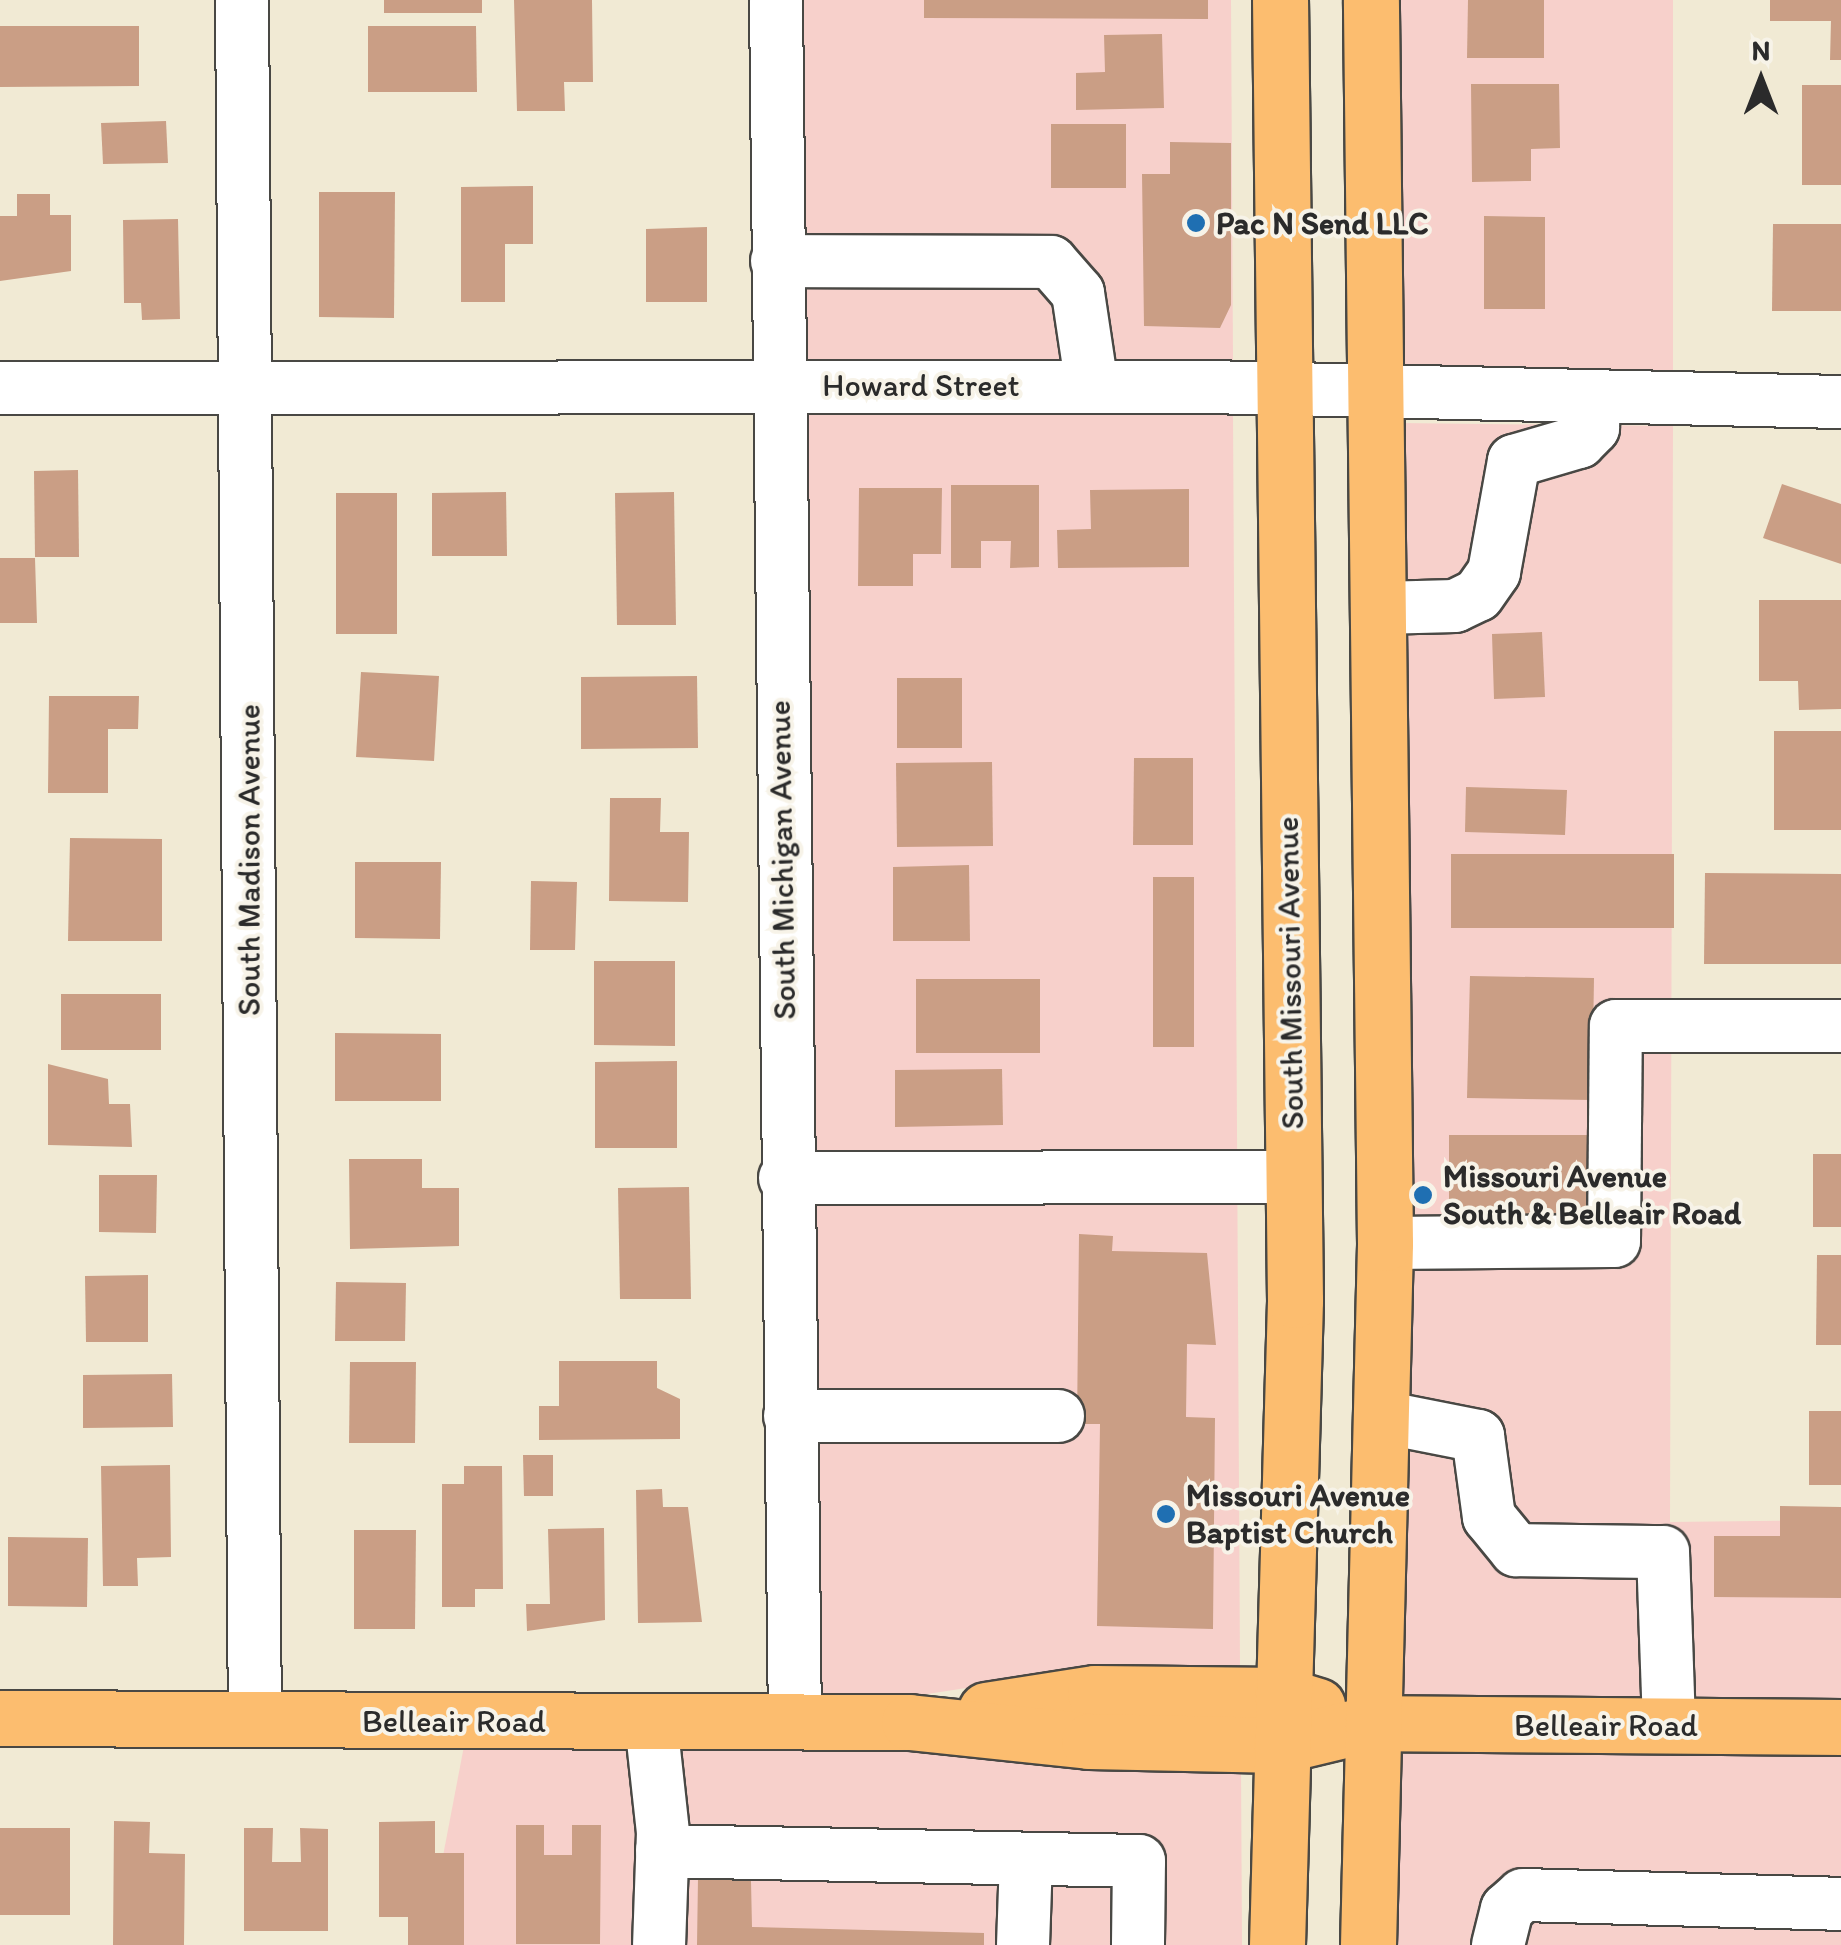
<!DOCTYPE html>
<html>
<head>
<meta charset="utf-8">
<style>
	body { margin:0 }
	#map { position:relative; width:1841px; height:1945px; overflow:hidden; background:#f1ead4; font-family:Itim,sans-serif }
	div>[style] { position:absolute }
	[style*='--x'] { left:calc(var(--x)*1px); top:calc(var(--y)*1px); width:calc(var(--w)*1px); rotate:calc(var(--a)*1deg) }
	.built>* { inset:0; background:#f7d0cb }
	.building>* { inset:0; background:#ca9e85 }
	.roads { filter:drop-shadow(2px 0 #494844) drop-shadow(-2px 0 #494844) drop-shadow(0 2px #494844) drop-shadow(0 -2px #494844) }
	.minor>* { height:52px; margin:-26px; padding:0 26px; transform-origin:26px; border-radius:26px; background:#fff }
	.major>* { height:55px; margin:-27.5px; padding:0 27.5px; transform-origin:27.5px; border-radius:27.5px; background:#fcbd6f }
	.dots>* { width:28px; height:28px; translate:-50% -50%; box-sizing:border-box; border:5px solid #f7f3e8; border-radius:50% }
	span { translate:-50% -50%; white-space:nowrap; text-align:center; line-height:1.15; -webkit-text-stroke:8px #f7f3e8; paint-order:stroke }
	.poi-label { font-size:32px; color:#2b2b2b; font-weight:700 }
	.left { translate:0 -50%; text-align:left }
	.street-label { font-size:32px; color:#2b2b2b }
	.north { position:absolute; left:1711px; top:30px; width:100px; height:100px; -webkit-text-stroke:8px #f7f3e8; paint-order:stroke; rotate:0deg; font-size:28px; font-weight:700; line-height:40px; text-align:center; color:#2b2b2b }
	.north::after { content:''; display:block; margin:auto; width:35px; height:45px; background:#2b2b2b; clip-path:polygon(50% 0,100% 100%,50% 72%,0 100%) }
</style>
</head>
<body>
<div id="map">
	<div class="built">
		<i style="clip-path:polygon(802px 0,1231px 0,1233px 362px,804px 359px)"></i>
		<i style="clip-path:polygon(1393px 0,1673px 0,1673px 375px,1398px 372px)"></i>
		<i style="clip-path:polygon(804px 410px,1233px 413px,1240px 1668px,1095px 1668px,908px 1697px,817px 1695px)"></i>
		<i style="clip-path:polygon(1398px 423px,1673px 426px,1670px 1522px,1841px 1520px,1841px 1701px,1395px 1698px)"></i>
		<i style="clip-path:polygon(464px 1746px,889px 1748px,1241px 1770px,1242px 1945px,426px 1945px)"></i>
		<i style="clip-path:polygon(1396px 1748px,1841px 1752px,1841px 1945px,1397px 1945px)"></i>
	</div>
	<div class="building">
		<i style="clip-path:polygon(384px 0,482px 0,482px 13px,384px 13px)"></i>
		<i style="clip-path:polygon(514px 0,592px 0,593px 82px,564px 82px,565px 111px,517px 111px)"></i>
		<i style="clip-path:polygon(924px 0,1208px 0,1208px 19px,924px 18px)"></i>
		<i style="clip-path:polygon(1468px 0,1544px 0,1544px 58px,1467px 58px)"></i>
		<i style="clip-path:polygon(1770px 0,1841px 0,1841px 60px,1830px 60px,1831px 21px,1770px 21px)"></i>
		<i style="clip-path:polygon(0 26px,139px 26px,139px 86px,0 87px)"></i>
		<i style="clip-path:polygon(368px 26px,476px 26px,477px 92px,368px 92px)"></i>
		<i style="clip-path:polygon(1162px 34px,1164px 108px,1076px 110px,1076px 73px,1105px 72px,1104px 35px)"></i>
		<i style="clip-path:polygon(1471px 84px,1559px 84px,1560px 148px,1531px 149px,1531px 181px,1472px 182px)"></i>
		<i style="clip-path:polygon(1802px 85px,1841px 85px,1841px 185px,1802px 185px)"></i>
		<i style="clip-path:polygon(166px 121px,168px 163px,103px 164px,101px 123px)"></i>
		<i style="clip-path:polygon(1051px 124px,1126px 124px,1126px 188px,1051px 188px)"></i>
		<i style="clip-path:polygon(1170px 142px,1231px 143px,1231px 305px,1220px 328px,1144px 326px,1142px 174px,1170px 174px)"></i>
		<i style="clip-path:polygon(533px 186px,533px 244px,505px 244px,505px 302px,461px 302px,461px 187px)"></i>
		<i style="clip-path:polygon(319px 192px,395px 192px,394px 318px,319px 317px)"></i>
		<i style="clip-path:polygon(17px 194px,50px 194px,50px 215px,71px 215px,71px 271px,0 281px,0 216px,17px 216px)"></i>
		<i style="clip-path:polygon(1484px 216px,1545px 217px,1545px 309px,1484px 309px)"></i>
		<i style="clip-path:polygon(178px 219px,180px 319px,142px 320px,141px 303px,124px 303px,123px 220px)"></i>
		<i style="clip-path:polygon(1773px 224px,1841px 224px,1841px 311px,1772px 311px)"></i>
		<i style="clip-path:polygon(707px 227px,707px 302px,646px 302px,646px 229px)"></i>
		<i style="clip-path:polygon(78px 470px,79px 557px,35px 557px,34px 471px)"></i>
		<i style="clip-path:polygon(1782px 484px,1841px 504px,1841px 564px,1763px 538px)"></i>
		<i style="clip-path:polygon(951px 485px,1039px 485px,1039px 567px,1010px 568px,1011px 541px,981px 541px,981px 568px,951px 568px)"></i>
		<i style="clip-path:polygon(859px 488px,942px 488px,941px 554px,913px 554px,913px 586px,858px 586px)"></i>
		<i style="clip-path:polygon(1189px 489px,1189px 567px,1058px 568px,1057px 530px,1091px 529px,1090px 490px)"></i>
		<i style="clip-path:polygon(506px 492px,507px 556px,432px 556px,432px 493px)"></i>
		<i style="clip-path:polygon(674px 492px,676px 625px,617px 625px,615px 493px)"></i>
		<i style="clip-path:polygon(336px 493px,397px 493px,397px 634px,336px 634px)"></i>
		<i style="clip-path:polygon(0 558px,35px 558px,37px 623px,0 623px)"></i>
		<i style="clip-path:polygon(1759px 600px,1841px 600px,1841px 709px,1799px 710px,1798px 681px,1759px 681px)"></i>
		<i style="clip-path:polygon(1542px 632px,1545px 697px,1494px 699px,1492px 634px)"></i>
		<i style="clip-path:polygon(361px 672px,439px 676px,434px 761px,356px 757px)"></i>
		<i style="clip-path:polygon(697px 676px,698px 748px,581px 749px,581px 677px)"></i>
		<i style="clip-path:polygon(897px 678px,962px 678px,962px 748px,897px 748px)"></i>
		<i style="clip-path:polygon(49px 696px,139px 696px,138px 729px,108px 729px,108px 793px,48px 793px)"></i>
		<i style="clip-path:polygon(1774px 731px,1841px 731px,1841px 830px,1774px 830px)"></i>
		<i style="clip-path:polygon(1134px 758px,1193px 758px,1193px 845px,1133px 845px)"></i>
		<i style="clip-path:polygon(992px 762px,993px 846px,897px 847px,896px 763px)"></i>
		<i style="clip-path:polygon(1466px 787px,1567px 790px,1565px 835px,1465px 832px)"></i>
		<i style="clip-path:polygon(610px 798px,661px 798px,660px 832px,689px 832px,688px 902px,609px 901px)"></i>
		<i style="clip-path:polygon(70px 838px,162px 839px,162px 941px,68px 941px)"></i>
		<i style="clip-path:polygon(1451px 854px,1674px 854px,1674px 928px,1451px 928px)"></i>
		<i style="clip-path:polygon(355px 862px,441px 862px,440px 939px,355px 938px)"></i>
		<i style="clip-path:polygon(969px 865px,970px 941px,893px 941px,893px 867px)"></i>
		<i style="clip-path:polygon(1705px 873px,1841px 874px,1841px 964px,1704px 964px)"></i>
		<i style="clip-path:polygon(1153px 877px,1194px 877px,1194px 1047px,1153px 1047px)"></i>
		<i style="clip-path:polygon(531px 881px,577px 882px,575px 950px,530px 950px)"></i>
		<i style="clip-path:polygon(594px 961px,675px 961px,675px 1046px,594px 1045px)"></i>
		<i style="clip-path:polygon(1470px 976px,1594px 978px,1592px 1100px,1467px 1098px)"></i>
		<i style="clip-path:polygon(916px 979px,1040px 979px,1040px 1053px,916px 1053px)"></i>
		<i style="clip-path:polygon(61px 994px,161px 994px,161px 1050px,61px 1050px)"></i>
		<i style="clip-path:polygon(335px 1033px,441px 1034px,441px 1101px,335px 1101px)"></i>
		<i style="clip-path:polygon(677px 1061px,677px 1148px,595px 1148px,595px 1062px)"></i>
		<i style="clip-path:polygon(48px 1064px,108px 1079px,109px 1104px,130px 1104px,132px 1147px,48px 1145px)"></i>
		<i style="clip-path:polygon(1002px 1069px,1003px 1125px,895px 1127px,895px 1070px)"></i>
		<i style="clip-path:polygon(1449px 1135px,1593px 1135px,1593px 1229px,1449px 1230px)"></i>
		<i style="clip-path:polygon(1813px 1154px,1841px 1154px,1841px 1227px,1813px 1227px)"></i>
		<i style="clip-path:polygon(349px 1159px,422px 1159px,422px 1188px,459px 1188px,459px 1246px,350px 1249px)"></i>
		<i style="clip-path:polygon(99px 1175px,157px 1175px,156px 1233px,99px 1232px)"></i>
		<i style="clip-path:polygon(689px 1187px,691px 1299px,620px 1299px,618px 1188px)"></i>
		<i style="clip-path:polygon(1079px 1234px,1113px 1236px,1112px 1251px,1207px 1253px,1216px 1345px,1187px 1344px,1186px 1417px,1215px 1418px,1213px 1629px,1097px 1626px,1100px 1424px,1077px 1424px)"></i>
		<i style="clip-path:polygon(1817px 1255px,1841px 1255px,1841px 1345px,1816px 1345px)"></i>
		<i style="clip-path:polygon(148px 1275px,148px 1342px,86px 1342px,85px 1276px)"></i>
		<i style="clip-path:polygon(336px 1282px,406px 1283px,405px 1341px,335px 1341px)"></i>
		<i style="clip-path:polygon(559px 1361px,657px 1361px,657px 1388px,680px 1399px,680px 1439px,539px 1440px,539px 1406px,559px 1406px)"></i>
		<i style="clip-path:polygon(350px 1362px,416px 1362px,415px 1443px,349px 1443px)"></i>
		<i style="clip-path:polygon(172px 1374px,173px 1427px,83px 1428px,83px 1375px)"></i>
		<i style="clip-path:polygon(1809px 1411px,1841px 1411px,1841px 1485px,1809px 1485px)"></i>
		<i style="clip-path:polygon(523px 1455px,553px 1455px,553px 1496px,524px 1496px)"></i>
		<i style="clip-path:polygon(170px 1465px,171px 1557px,137px 1558px,138px 1586px,103px 1586px,101px 1466px)"></i>
		<i style="clip-path:polygon(464px 1466px,502px 1466px,503px 1589px,475px 1589px,475px 1607px,442px 1607px,442px 1484px,464px 1484px)"></i>
		<i style="clip-path:polygon(662px 1489px,663px 1507px,688px 1507px,702px 1622px,638px 1623px,636px 1490px)"></i>
		<i style="clip-path:polygon(1780px 1506px,1841px 1507px,1841px 1598px,1714px 1597px,1714px 1536px,1780px 1536px)"></i>
		<i style="clip-path:polygon(604px 1528px,605px 1620px,527px 1631px,526px 1604px,550px 1604px,548px 1529px)"></i>
		<i style="clip-path:polygon(354px 1530px,416px 1530px,415px 1629px,354px 1629px)"></i>
		<i style="clip-path:polygon(8px 1537px,88px 1538px,87px 1607px,8px 1606px)"></i>
		<i style="clip-path:polygon(114px 1821px,150px 1822px,149px 1853px,185px 1854px,184px 1945px,113px 1945px)"></i>
		<i style="clip-path:polygon(435px 1821px,435px 1853px,464px 1853px,464px 1945px,408px 1945px,408px 1917px,379px 1917px,379px 1822px)"></i>
		<i style="clip-path:polygon(516px 1825px,544px 1825px,544px 1855px,572px 1855px,572px 1825px,601px 1825px,600px 1944px,516px 1944px)"></i>
		<i style="clip-path:polygon(0 1828px,70px 1828px,70px 1915px,0 1915px)"></i>
		<i style="clip-path:polygon(244px 1828px,273px 1828px,272px 1862px,301px 1862px,300px 1828px,328px 1829px,328px 1931px,244px 1931px)"></i>
		<i style="clip-path:polygon(698px 1878px,751px 1881px,752px 1927px,984px 1933px,984px 1945px,697px 1945px)"></i>
	</div>
	<div class="roads">
		<div class="minor">
			<i style="--x:242;--y:0;--w:1719;--a:89.57"></i>
			<i style="--x:776;--y:0;--w:1720;--a:89.37"></i>
			<i style="--x:777;--y:261;--w:274;--a:0.2"></i>
			<i style="--x:1051;--y:262;--w:41;--a:48.9"></i>
			<i style="--x:1078;--y:293;--w:95;--a:81.5"></i>
			<i style="--x:0;--y:388;--w:1208;--a:-0.05"></i>
			<i style="--x:1208;--y:387;--w:633;--a:1.36"></i>
			<i style="--x:1380;--y:608;--w:75;--a:-1.5"></i>
			<i style="--x:1455;--y:606;--w:25;--a:-26"></i>
			<i style="--x:1478;--y:595;--w:28;--a:-55"></i>
			<i style="--x:1494;--y:572;--w:113;--a:-79.8"></i>
			<i style="--x:1514;--y:461;--w:68;--a:-16.3"></i>
			<i style="--x:1579;--y:442;--w:20;--a:-45"></i>
			<i style="--x:1593;--y:428;--w:28;--a:-88"></i>
			<i style="--x:785;--y:1178;--w:508;--a:-0.11"></i>
			<i style="--x:1385;--y:1243;--w:229;--a:-0.5"></i>
			<i style="--x:1614;--y:1241;--w:215;--a:-89.5"></i>
			<i style="--x:1616;--y:1026;--w:225;--a:0"></i>
			<i style="--x:790;--y:1416;--w:268;--a:0"></i>
			<i style="--x:1382;--y:1417;--w:98;--a:11.2"></i>
			<i style="--x:1478;--y:1436;--w:82;--a:82.3"></i>
			<i style="--x:1489;--y:1517;--w:43;--a:50.7"></i>
			<i style="--x:1516;--y:1550;--w:147;--a:0.8"></i>
			<i style="--x:1663;--y:1552;--w:173;--a:88"></i>
			<i style="--x:651;--y:1722;--w:111;--a:83.8"></i>
			<i style="--x:663;--y:1832;--w:113;--a:92"></i>
			<i style="--x:662;--y:1851;--w:477;--a:1.2"></i>
			<i style="--x:1139;--y:1861;--w:84;--a:90.7"></i>
			<i style="--x:1023;--y:1945;--w:86;--a:-88"></i>
			<i style="--x:1498;--y:1945;--w:37;--a:-76"></i>
			<i style="--x:1507;--y:1909;--w:21;--a:-41"></i>
			<i style="--x:1523;--y:1895;--w:318;--a:1.6"></i>
		</div>
		<div class="major">
			<i style="--x:986;--y:1710;--w:110;--a:-8.9"></i>
			<i style="--x:1095;--y:1693;--w:187;--a:0.6"></i>
			<i style="--x:1282;--y:1695;--w:37;--a:17"></i>
			<i style="--x:0;--y:1718;--w:909;--a:0.25"></i>
			<i style="--x:909;--y:1722;--w:181;--a:6"></i>
			<i style="--x:1089;--y:1741;--w:192;--a:1.2"></i>
			<i style="--x:1281;--y:1745;--w:94;--a:-13.6"></i>
			<i style="--x:1372;--y:1723;--w:469;--a:0.5"></i>
			<i style="--x:1277;--y:1945;--w:645;--a:-88.4"></i>
			<i style="--x:1295;--y:1300;--w:1300;--a:-90.66"></i>
			<i style="--x:1368;--y:1945;--w:702;--a:-88.61"></i>
			<i style="--x:1385;--y:1243;--w:1243;--a:-90.65"></i>
		</div>
	</div>
	<div class="dots">
		<i style="left:1196px;top:223px;background:#1f6fb2"></i>
		<i style="left:1423px;top:1195px;background:#1f6fb2"></i>
		<i style="left:1166px;top:1514px;background:#1f6fb2"></i>
	</div>
	<div class="poi-label">
		<span class="left" style="left:1216px;top:223px">Pac N Send LLC</span>
		<span class="left" style="left:1443px;top:1195px">Missouri Avenue<br>South &amp; Belleair Road</span>
		<span class="left" style="left:1186px;top:1514px">Missouri Avenue<br>Baptist Church</span>
	</div>
	<div class="street-label">
		<span style="left:921px;top:385px">Howard Street</span>
		<span style="left:249px;top:860px;rotate:-90deg">South Madison Avenue</span>
		<span style="left:782px;top:860px;rotate:-91deg">South Michigan Avenue</span>
		<span style="left:1290px;top:973px;rotate:-91deg">South Missouri Avenue</span>
		<span style="left:454px;top:1721px">Belleair Road</span>
		<span style="left:1606px;top:1725px">Belleair Road</span>
	</div>
	<div class="north">N</div>
</div>
</body>
</html>
